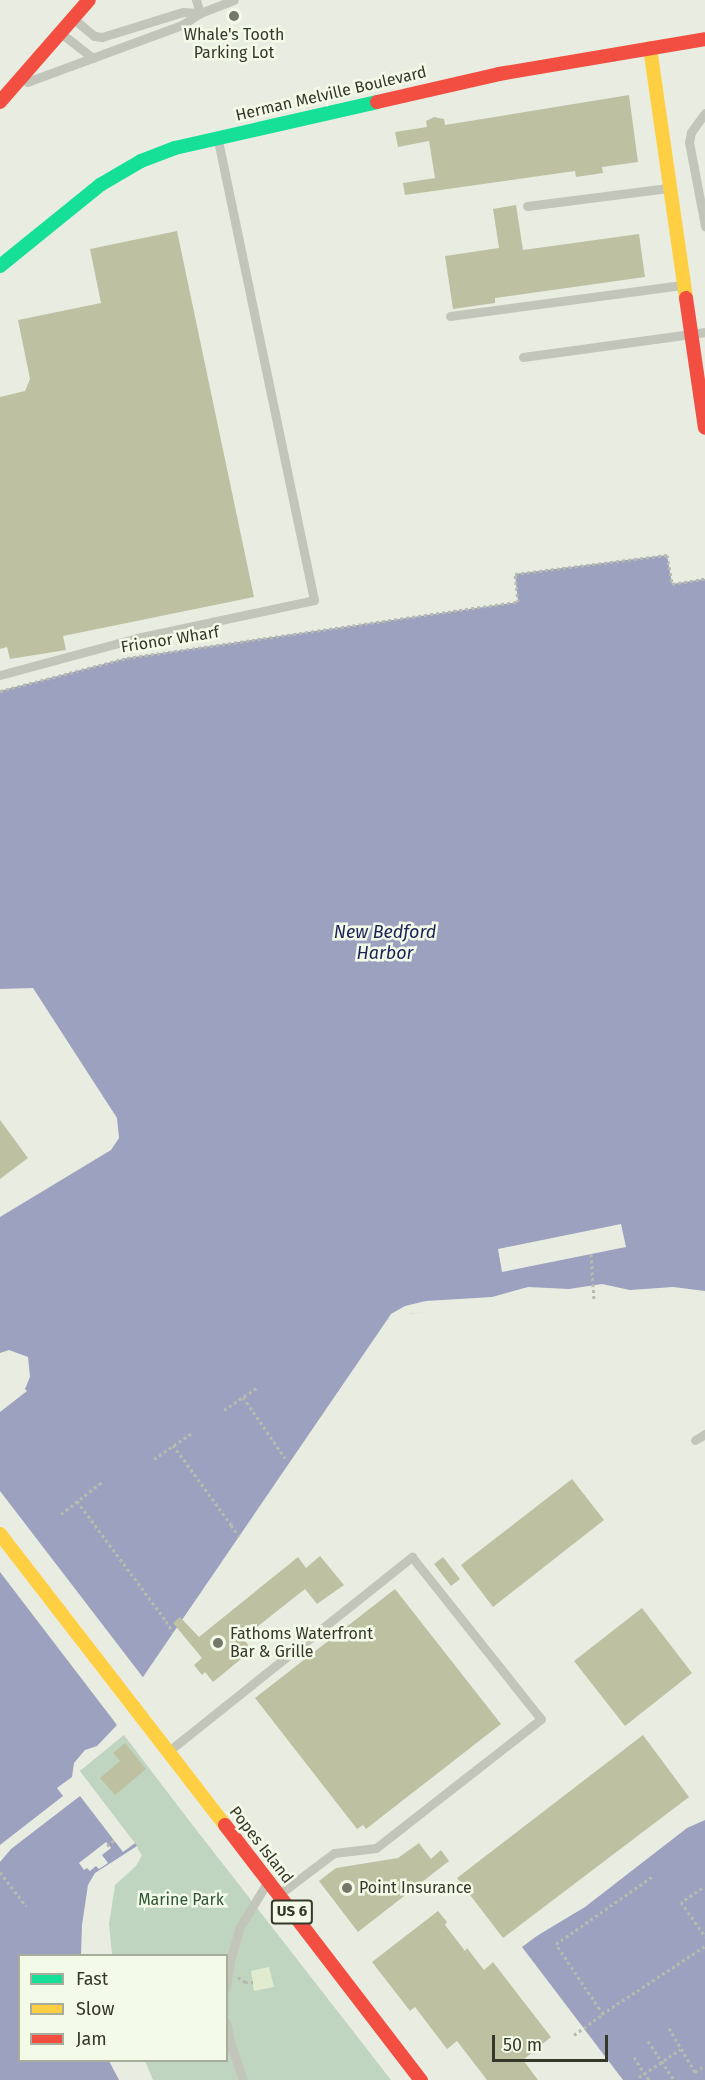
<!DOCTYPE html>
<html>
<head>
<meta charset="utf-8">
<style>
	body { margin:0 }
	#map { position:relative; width:705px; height:2080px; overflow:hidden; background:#e9ede1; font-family:"Fira Sans",sans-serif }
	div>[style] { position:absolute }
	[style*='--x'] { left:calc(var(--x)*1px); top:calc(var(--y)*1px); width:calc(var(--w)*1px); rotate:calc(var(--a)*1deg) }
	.green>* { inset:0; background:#bfd5bf }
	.plaza>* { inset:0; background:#e1ebd0 }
	.water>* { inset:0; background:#9ba1bf }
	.pier>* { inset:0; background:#e9ede1 }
	.building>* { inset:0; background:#bdc1a2 }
	.path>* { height:3px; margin-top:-1.5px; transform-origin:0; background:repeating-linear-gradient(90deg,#b7bbaf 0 3px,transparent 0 6px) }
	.lane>* { height:9px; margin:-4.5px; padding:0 4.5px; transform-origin:4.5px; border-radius:4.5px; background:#c2c6ba }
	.fast>* { height:14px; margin:-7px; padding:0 7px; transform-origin:7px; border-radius:7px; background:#16e098 }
	.slow>* { height:14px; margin:-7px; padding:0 7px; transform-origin:7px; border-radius:7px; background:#ffcf43 }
	.jam>* { height:14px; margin:-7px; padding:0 7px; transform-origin:7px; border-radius:7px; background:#f24e42 }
	.dots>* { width:16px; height:16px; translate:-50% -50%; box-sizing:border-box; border:3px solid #f3fae8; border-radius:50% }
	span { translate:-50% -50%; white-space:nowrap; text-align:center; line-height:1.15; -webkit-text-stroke:5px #f3fae8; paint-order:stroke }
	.shield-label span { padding:2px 4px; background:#f3fae8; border:2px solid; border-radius:4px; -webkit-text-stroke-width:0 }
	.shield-label { font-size:15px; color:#353728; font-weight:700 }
	.poi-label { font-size:16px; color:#353728 }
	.left { translate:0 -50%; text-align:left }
	.street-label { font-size:16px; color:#353728 }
	.park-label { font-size:16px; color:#2c5535 }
	.water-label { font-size:18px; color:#1d2259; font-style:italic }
	.legend { position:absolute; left:18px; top:1954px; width:210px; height:108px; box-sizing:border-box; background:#f3fae8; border:2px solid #a7ac9b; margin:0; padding:8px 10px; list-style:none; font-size:18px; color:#353728 }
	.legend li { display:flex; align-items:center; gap:12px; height:30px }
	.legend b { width:30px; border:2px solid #a7ac9b }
	.scale { position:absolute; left:492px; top:2035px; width:116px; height:27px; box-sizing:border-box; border:3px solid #353728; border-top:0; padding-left:8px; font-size:18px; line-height:21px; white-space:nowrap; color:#353728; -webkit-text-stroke:4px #f3fae8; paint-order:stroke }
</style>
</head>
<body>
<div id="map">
	<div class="green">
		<i style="clip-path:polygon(124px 1735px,184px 1814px,391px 2080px,153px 2080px,145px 2061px,226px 2060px,226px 1956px,112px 1955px,109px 1924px,115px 1885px,136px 1866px,142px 1855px,80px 1771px)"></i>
	</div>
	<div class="plaza">
		<i style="clip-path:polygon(269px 1967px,274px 1987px,254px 1991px,251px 1971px)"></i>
	</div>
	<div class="water">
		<i style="clip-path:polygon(667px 555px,672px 584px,705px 579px,705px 1306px,611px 1294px,405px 1314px,387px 1320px,143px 1677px,103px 1705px,124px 1735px,80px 1771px,137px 1846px,136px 1854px,111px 1877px,96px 1916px,97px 1955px,20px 1956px,20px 2060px,131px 2061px,143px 2080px,0 2080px,0 1412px,27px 1391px,25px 1389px,30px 1377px,28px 1357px,9px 1350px,0 1353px,0 1217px,111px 1150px,119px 1138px,117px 1118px,33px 988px,0 989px,0 691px,127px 658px,518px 602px,515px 574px)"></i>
		<i style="clip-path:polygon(705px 1811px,705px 2080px,623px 2080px,522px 1947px)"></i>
	</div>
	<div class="pier">
		<i style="clip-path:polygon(621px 1224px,626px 1247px,502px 1272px,498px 1249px)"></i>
		<i style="clip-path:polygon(602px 1284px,630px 1290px,673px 1287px,705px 1291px,705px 1307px,611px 1297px,485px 1312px,413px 1313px,387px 1320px,391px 1314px,405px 1306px,426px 1301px,492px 1297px,528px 1287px,569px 1289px)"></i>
		<i style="clip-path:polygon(0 1491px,145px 1680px,107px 1706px,127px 1736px,124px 1735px,80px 1771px,135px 1843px,123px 1852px,80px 1796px,11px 1849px,0 1862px,0 1845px,63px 1796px,57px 1788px,72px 1777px,74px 1763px,85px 1750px,97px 1746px,117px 1725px,0 1572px)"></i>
		<i style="clip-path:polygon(705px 1808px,705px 1820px,687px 1828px,585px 1907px,535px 1937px,629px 1862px)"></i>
		<i style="clip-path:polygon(106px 1842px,111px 1848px,102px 1855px,108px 1863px,99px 1869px,96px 1866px,90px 1871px,87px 1868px,84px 1870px,79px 1863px)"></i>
		<i style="clip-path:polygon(137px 1846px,139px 1854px,134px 1866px,114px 1880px,106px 1892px,97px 1934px,100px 1956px,81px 1955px,82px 1925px,88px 1885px,95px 1873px)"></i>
		<i style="clip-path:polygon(134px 2060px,146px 2080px,119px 2080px,109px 2061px)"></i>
	</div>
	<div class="building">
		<i style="clip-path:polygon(629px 95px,638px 162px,602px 167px,603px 173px,576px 177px,575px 171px,405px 195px,403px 183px,435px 178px,429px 141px,398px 147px,395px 132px,427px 127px,426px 121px,434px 117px,444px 119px,445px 125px)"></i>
		<i style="clip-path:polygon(516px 205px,523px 250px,639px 234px,645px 277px,495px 298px,495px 303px,453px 309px,445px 256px,499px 248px,493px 209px)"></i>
		<i style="clip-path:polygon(177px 231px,254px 597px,63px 636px,66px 650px,10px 659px,7px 647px,0 649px,0 397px,25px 391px,30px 379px,18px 320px,101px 303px,90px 249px)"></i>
		<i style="clip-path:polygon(0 1120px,28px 1158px,0 1179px)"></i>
		<i style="clip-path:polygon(572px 1479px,604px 1520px,493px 1607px,461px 1565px)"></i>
		<i style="clip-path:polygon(320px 1556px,344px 1585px,317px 1604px,305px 1589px,243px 1638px,252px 1650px,213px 1682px,205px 1672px,202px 1675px,194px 1665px,202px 1658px,173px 1623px,180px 1617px,199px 1637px,298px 1557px,306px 1568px)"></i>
		<i style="clip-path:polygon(443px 1557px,460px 1579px,451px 1586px,434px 1564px)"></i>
		<i style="clip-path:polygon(395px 1589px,501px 1724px,366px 1829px,363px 1825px,357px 1829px,255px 1698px)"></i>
		<i style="clip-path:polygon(642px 1608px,692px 1673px,625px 1726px,574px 1661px)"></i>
		<i style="clip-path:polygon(643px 1735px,689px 1797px,503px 1938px,457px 1878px)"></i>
		<i style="clip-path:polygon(125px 1743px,146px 1769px,115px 1795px,100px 1778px,120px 1761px,113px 1753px)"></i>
		<i style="clip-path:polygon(419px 1843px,431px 1859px,441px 1850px,449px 1861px,358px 1932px,319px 1881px,336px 1868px,398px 1858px)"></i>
		<i style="clip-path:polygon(438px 1911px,447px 1922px,445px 1925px,465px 1951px,467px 1948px,484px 1970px,493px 1962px,551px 2037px,523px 2060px,538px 2080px,487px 2080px,457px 2041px,447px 2049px,415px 2007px,410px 2011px,372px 1962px)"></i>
	</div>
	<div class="path">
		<i style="--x:0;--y:691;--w:131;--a:-14.6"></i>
		<i style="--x:127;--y:658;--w:395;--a:-8.2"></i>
		<i style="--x:518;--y:602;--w:28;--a:-96"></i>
		<i style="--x:515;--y:574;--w:153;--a:-7.1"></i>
		<i style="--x:667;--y:555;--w:29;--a:80"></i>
		<i style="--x:672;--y:584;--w:33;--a:-9"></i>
		<i style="--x:591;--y:1254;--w:47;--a:86.3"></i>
		<i style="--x:243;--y:1397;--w:74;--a:55.5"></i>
		<i style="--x:224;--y:1410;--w:40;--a:-34"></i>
		<i style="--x:173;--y:1445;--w:100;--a:53.9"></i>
		<i style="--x:154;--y:1459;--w:46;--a:-34.4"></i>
		<i style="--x:77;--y:1501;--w:149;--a:53.4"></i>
		<i style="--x:61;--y:1514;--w:52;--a:-38"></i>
		<i style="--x:231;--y:1525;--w:14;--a:54"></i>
		<i style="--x:166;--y:1621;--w:13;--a:58"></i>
		<i style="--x:107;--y:1846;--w:9;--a:-41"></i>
		<i style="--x:0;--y:1872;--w:43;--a:52.6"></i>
		<i style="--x:702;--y:1888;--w:25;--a:146"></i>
		<i style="--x:681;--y:1902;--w:42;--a:54.8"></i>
		<i style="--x:238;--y:1977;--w:9;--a:36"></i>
		<i style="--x:245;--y:1982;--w:8;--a:0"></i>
		<i style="--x:602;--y:2014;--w:123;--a:-33.4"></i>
		<i style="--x:669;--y:2028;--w:51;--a:59.4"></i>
		<i style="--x:695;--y:2072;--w:12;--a:-35"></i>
		<i style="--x:574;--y:2035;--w:36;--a:-36"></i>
		<i style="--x:603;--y:2014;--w:84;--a:-123.9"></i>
		<i style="--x:556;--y:1944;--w:118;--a:-35"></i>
		<i style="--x:648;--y:2041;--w:47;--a:56.3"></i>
		<i style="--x:634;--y:2057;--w:27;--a:57"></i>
		<i style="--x:639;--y:2077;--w:50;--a:-33.7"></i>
	</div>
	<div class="lane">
		<i style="--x:196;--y:0;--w:14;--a:73"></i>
		<i style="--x:75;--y:20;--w:25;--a:40"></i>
		<i style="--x:94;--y:36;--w:8;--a:7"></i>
		<i style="--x:102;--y:37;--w:85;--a:-17.2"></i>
		<i style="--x:183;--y:12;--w:17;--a:3"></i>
		<i style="--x:62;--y:34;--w:39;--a:38"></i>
		<i style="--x:27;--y:82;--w:165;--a:-20.2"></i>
		<i style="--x:182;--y:25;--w:22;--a:-34"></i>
		<i style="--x:200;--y:13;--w:36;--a:-21"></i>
		<i style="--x:705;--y:113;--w:24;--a:126"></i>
		<i style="--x:691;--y:132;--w:10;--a:101"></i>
		<i style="--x:689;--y:142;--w:86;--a:79.2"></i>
		<i style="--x:527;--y:206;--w:142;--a:-7.3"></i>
		<i style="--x:450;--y:316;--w:234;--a:-7.6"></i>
		<i style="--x:523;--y:357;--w:184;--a:-7.8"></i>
		<i style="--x:0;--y:675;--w:142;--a:-15.1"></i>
		<i style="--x:137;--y:638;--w:181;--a:-12.1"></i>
		<i style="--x:314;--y:600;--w:471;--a:-101.8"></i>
		<i style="--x:695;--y:1440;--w:12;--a:-31"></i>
		<i style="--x:170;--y:1750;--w:310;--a:-38.6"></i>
		<i style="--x:412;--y:1557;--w:207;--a:51.5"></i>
		<i style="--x:541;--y:1719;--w:209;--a:142"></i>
		<i style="--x:376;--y:1848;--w:42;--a:173.2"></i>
		<i style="--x:334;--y:1853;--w:65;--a:143.1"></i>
		<i style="--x:226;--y:1987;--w:26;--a:-81"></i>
		<i style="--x:230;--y:1961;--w:35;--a:-74"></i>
		<i style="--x:240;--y:1927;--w:48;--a:-58.6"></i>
		<i style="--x:226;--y:2022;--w:24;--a:78"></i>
		<i style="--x:231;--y:2045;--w:37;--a:71"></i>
	</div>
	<div class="fast">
		<i style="--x:0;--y:266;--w:129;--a:-39"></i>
		<i style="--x:100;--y:185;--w:48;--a:-30.3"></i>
		<i style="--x:141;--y:161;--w:36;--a:-21"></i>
		<i style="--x:175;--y:148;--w:207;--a:-12.8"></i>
	</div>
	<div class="slow">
		<i style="--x:650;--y:48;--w:253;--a:81.8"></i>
		<i style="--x:0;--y:1534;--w:368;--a:52.3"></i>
	</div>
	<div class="jam">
		<i style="--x:0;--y:102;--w:135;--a:-48.9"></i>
		<i style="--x:377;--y:102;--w:125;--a:-12.9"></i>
		<i style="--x:499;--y:74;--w:209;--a:-9.6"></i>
		<i style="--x:686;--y:298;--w:131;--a:81.7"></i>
		<i style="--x:225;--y:1825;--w:322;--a:52.5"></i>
	</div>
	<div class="dots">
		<i style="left:234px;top:16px;background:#747769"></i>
		<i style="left:218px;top:1643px;background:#747769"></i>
		<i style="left:347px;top:1888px;background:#747769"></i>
	</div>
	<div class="shield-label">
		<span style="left:292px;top:1912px">US 6</span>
	</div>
	<div class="poi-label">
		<span style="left:234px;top:44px">Whale's Tooth<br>Parking Lot</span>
		<span class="left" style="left:230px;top:1643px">Fathoms Waterfront<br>Bar &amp; Grille</span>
		<span class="left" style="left:359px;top:1888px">Point Insurance</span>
	</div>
	<div class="street-label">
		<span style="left:331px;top:94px;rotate:-13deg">Herman Melville Boulevard</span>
		<span style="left:170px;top:640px;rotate:-9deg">Frionor Wharf</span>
		<span style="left:261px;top:1845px;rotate:52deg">Popes Island</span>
	</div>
	<div class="park-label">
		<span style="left:181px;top:1900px">Marine Park</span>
	</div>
	<div class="water-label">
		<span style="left:385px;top:943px">New Bedford<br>Harbor</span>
	</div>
	<ul class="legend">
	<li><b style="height:8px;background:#16e098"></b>Fast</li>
	<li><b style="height:8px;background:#ffcf43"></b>Slow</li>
	<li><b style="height:8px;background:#f24e42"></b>Jam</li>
	</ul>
	<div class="scale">50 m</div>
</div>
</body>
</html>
